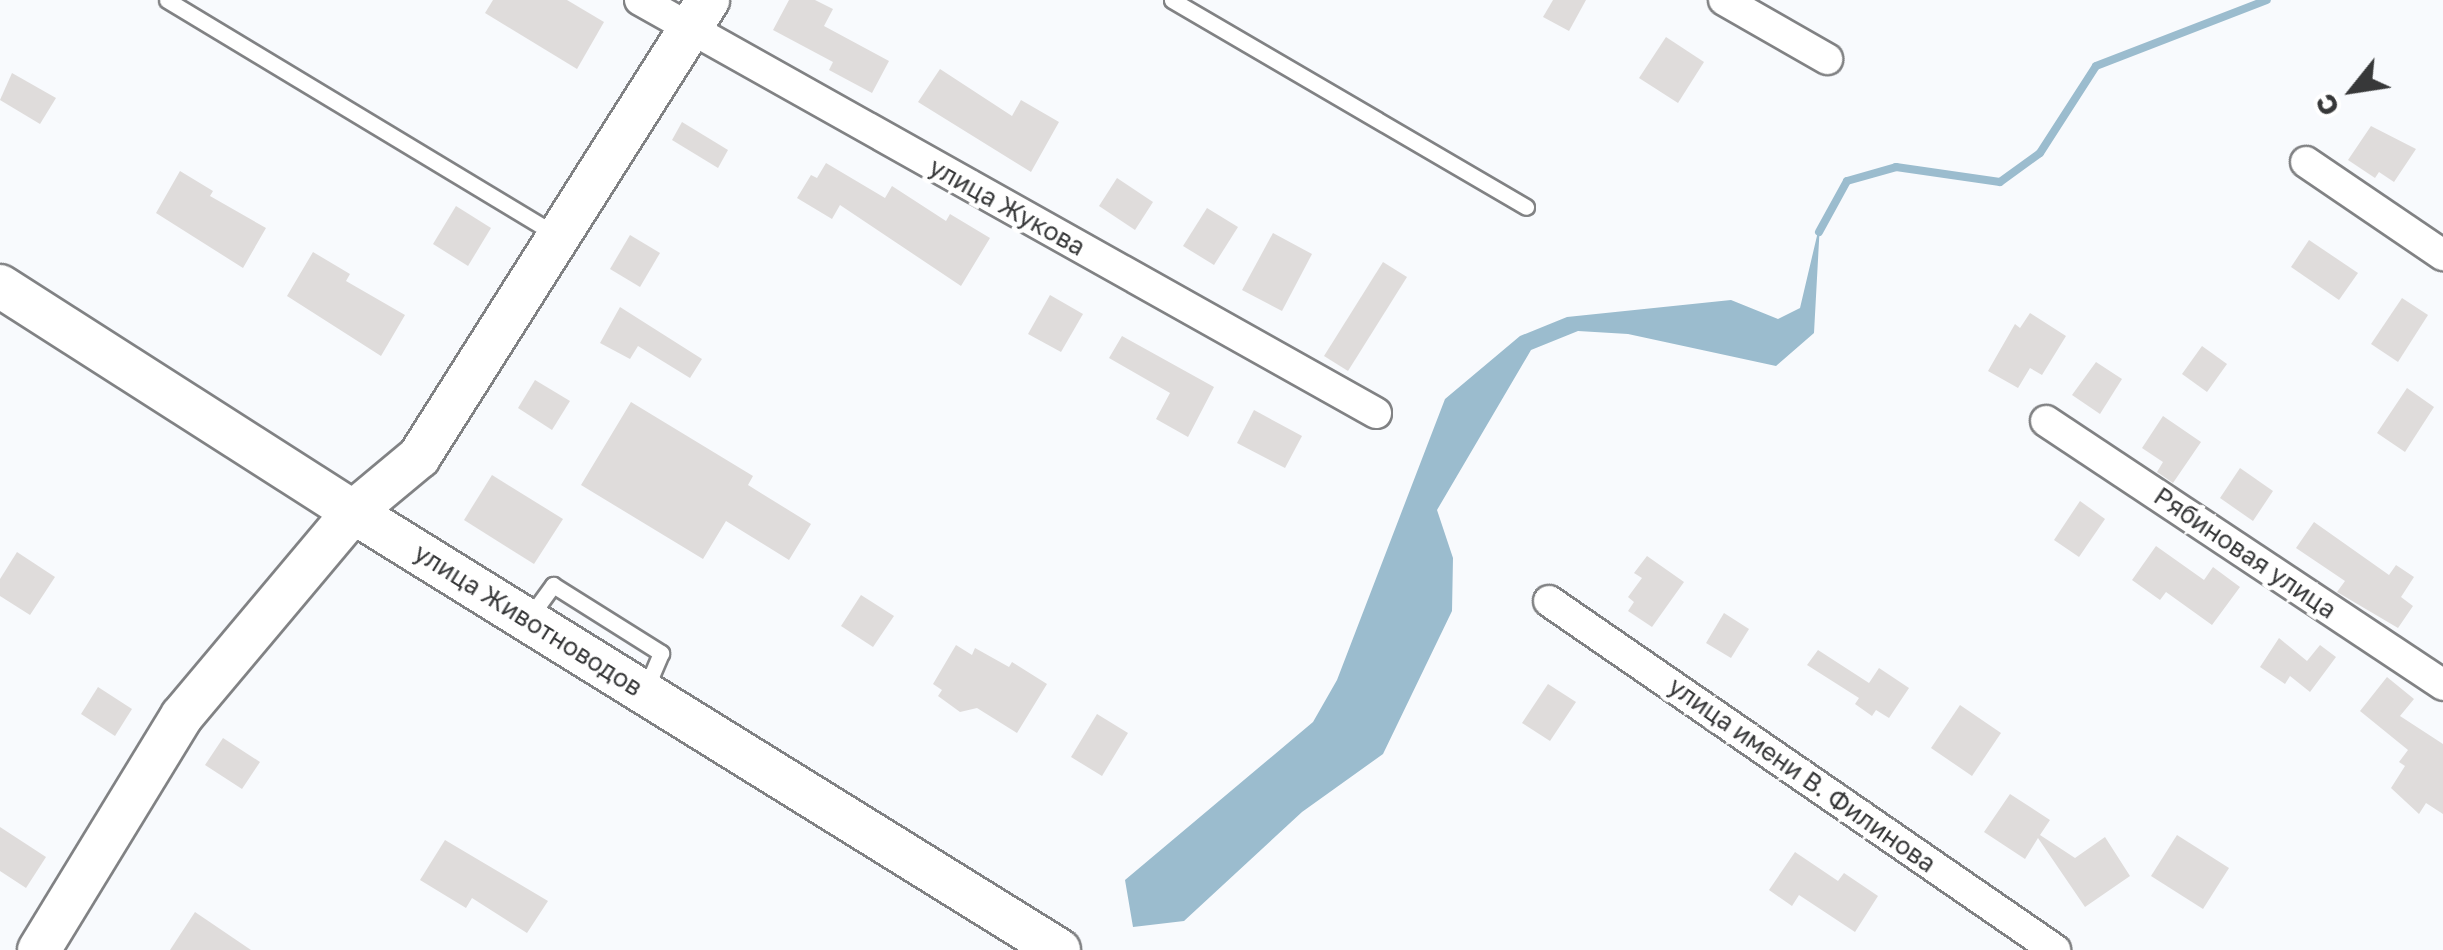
<!DOCTYPE html>
<html>
<head>
<meta charset="utf-8">
<style>
	body { margin:0 }
	#map { position:relative; width:2443px; height:950px; overflow:hidden; background:#f8fafd; font-family:"Golos Text",sans-serif }
	div>[style] { position:absolute }
	[style*='--x'] { left:calc(var(--x)*1px); top:calc(var(--y)*1px); width:calc(var(--w)*1px); rotate:calc(var(--a)*1deg) }
	.water>* { inset:0; background:#9bbcce }
	.stream>* { height:8px; margin:-4px; padding:0 4px; transform-origin:4px; border-radius:4px; background:#9bbcce }
	.building>* { inset:0; background:#dfdcdb }
	.roads { filter:drop-shadow(2px 0 #818284) drop-shadow(-2px 0 #818284) drop-shadow(0 2px #818284) drop-shadow(0 -2px #818284) }
	.lane>* { height:15px; margin:-7.5px; padding:0 7.5px; transform-origin:7.5px; border-radius:7.5px; background:#fff }
	.street>* { height:30px; margin:-15px; padding:0 15px; transform-origin:15px; border-radius:15px; background:#fff }
	.secondary>* { height:42px; margin:-21px; padding:0 21px; transform-origin:21px; border-radius:21px; background:#fff }
	span { translate:-50% -50%; white-space:nowrap; text-align:center; line-height:1.15; -webkit-text-stroke:9px #fff; paint-order:stroke }
	.street-label { font-size:25px; color:#373839 }
	.north { position:absolute; left:2303px; top:40px; width:100px; height:100px; -webkit-text-stroke:8px #fff; paint-order:stroke; rotate:240deg; font-size:28px; font-weight:700; line-height:40px; text-align:center; color:#373839 }
	.north::after { content:''; display:block; margin:auto; width:35px; height:45px; background:#373839; clip-path:polygon(50% 0,100% 100%,50% 72%,0 100%) }
</style>
</head>
<body>
<div id="map">
	<div class="water">
		<i style="clip-path:polygon(1820px 223px,1814px 333px,1776px 366px,1628px 334px,1578px 331px,1531px 350px,1437px 510px,1453px 558px,1452px 611px,1383px 754px,1302px 812px,1184px 921px,1133px 927px,1125px 880px,1313px 722px,1337px 680px,1445px 399px,1520px 336px,1567px 317px,1731px 300px,1778px 319px,1800px 308px)"></i>
	</div>
	<div class="stream">
		<i style="--x:1819;--y:232;--w:58;--a:-61.2"></i>
		<i style="--x:1847;--y:181;--w:51;--a:-15.9"></i>
		<i style="--x:1896;--y:167;--w:105;--a:8.2"></i>
		<i style="--x:2000;--y:182;--w:49;--a:-35.9"></i>
		<i style="--x:2040;--y:153;--w:103;--a:-57.2"></i>
		<i style="--x:2096;--y:66;--w:183;--a:-21.1"></i>
	</div>
	<div class="building">
		<i style="clip-path:polygon(493px 0,567px 0,604px 22px,577px 69px,485px 13px)"></i>
		<i style="clip-path:polygon(789px 0,815px 0,833px 9px,824px 26px,889px 61px,872px 93px,829px 70px,833px 62px,773px 30px)"></i>
		<i style="clip-path:polygon(1553px 0,1586px 0,1569px 31px,1543px 17px)"></i>
		<i style="clip-path:polygon(1666px 37px,1704px 62px,1678px 103px,1639px 78px)"></i>
		<i style="clip-path:polygon(940px 69px,1012px 116px,1021px 100px,1059px 122px,1031px 172px,918px 102px)"></i>
		<i style="clip-path:polygon(12px 73px,56px 98px,40px 124px,0 100px)"></i>
		<i style="clip-path:polygon(682px 122px,728px 150px,718px 168px,672px 140px)"></i>
		<i style="clip-path:polygon(2371px 126px,2416px 149px,2394px 182px,2379px 172px,2375px 178px,2348px 160px)"></i>
		<i style="clip-path:polygon(826px 163px,885px 198px,892px 186px,946px 221px,950px 214px,990px 238px,961px 286px,840px 205px,832px 219px,797px 198px,811px 175px,817px 178px)"></i>
		<i style="clip-path:polygon(180px 171px,213px 191px,210px 196px,266px 228px,243px 268px,156px 213px)"></i>
		<i style="clip-path:polygon(1117px 178px,1153px 202px,1135px 230px,1099px 206px)"></i>
		<i style="clip-path:polygon(456px 206px,491px 228px,468px 266px,433px 244px)"></i>
		<i style="clip-path:polygon(1207px 208px,1238px 227px,1214px 265px,1183px 246px)"></i>
		<i style="clip-path:polygon(1273px 233px,1312px 254px,1282px 311px,1242px 290px)"></i>
		<i style="clip-path:polygon(630px 235px,660px 253px,640px 287px,610px 269px)"></i>
		<i style="clip-path:polygon(2309px 240px,2358px 273px,2339px 300px,2291px 267px)"></i>
		<i style="clip-path:polygon(313px 252px,350px 274px,346px 281px,405px 315px,381px 356px,287px 296px)"></i>
		<i style="clip-path:polygon(1383px 262px,1407px 277px,1348px 371px,1324px 356px)"></i>
		<i style="clip-path:polygon(1050px 295px,1083px 314px,1061px 352px,1028px 334px)"></i>
		<i style="clip-path:polygon(2402px 298px,2428px 315px,2398px 362px,2371px 344px)"></i>
		<i style="clip-path:polygon(620px 307px,702px 359px,690px 378px,638px 346px,630px 359px,600px 343px)"></i>
		<i style="clip-path:polygon(2030px 313px,2066px 336px,2042px 375px,2030px 368px,2018px 388px,1988px 371px,2015px 324px,2020px 328px)"></i>
		<i style="clip-path:polygon(1122px 336px,1214px 387px,1188px 437px,1156px 419px,1170px 393px,1109px 358px)"></i>
		<i style="clip-path:polygon(2202px 346px,2227px 364px,2207px 392px,2182px 374px)"></i>
		<i style="clip-path:polygon(2096px 362px,2122px 379px,2100px 414px,2072px 395px)"></i>
		<i style="clip-path:polygon(535px 380px,570px 401px,552px 430px,518px 408px)"></i>
		<i style="clip-path:polygon(2407px 388px,2434px 407px,2405px 452px,2377px 433px)"></i>
		<i style="clip-path:polygon(631px 402px,753px 476px,748px 485px,811px 524px,789px 560px,726px 521px,703px 559px,581px 485px)"></i>
		<i style="clip-path:polygon(1254px 410px,1302px 436px,1285px 468px,1237px 443px)"></i>
		<i style="clip-path:polygon(2163px 416px,2201px 442px,2173px 483px,2157px 472px,2163px 462px,2142px 448px)"></i>
		<i style="clip-path:polygon(2240px 468px,2273px 491px,2253px 521px,2220px 498px)"></i>
		<i style="clip-path:polygon(492px 475px,563px 519px,534px 564px,464px 520px)"></i>
		<i style="clip-path:polygon(2080px 501px,2105px 519px,2079px 557px,2054px 540px)"></i>
		<i style="clip-path:polygon(2314px 522px,2389px 575px,2396px 565px,2414px 577px,2401px 597px,2413px 606px,2398px 628px,2337px 592px,2345px 581px,2296px 548px)"></i>
		<i style="clip-path:polygon(2156px 546px,2204px 580px,2213px 567px,2240px 587px,2212px 625px,2166px 592px,2160px 600px,2132px 580px)"></i>
		<i style="clip-path:polygon(17px 552px,55px 577px,30px 615px,0 596px,0 579px)"></i>
		<i style="clip-path:polygon(1647px 556px,1684px 582px,1652px 627px,1628px 611px,1634px 602px,1628px 597px,1642px 578px,1634px 573px)"></i>
		<i style="clip-path:polygon(861px 595px,894px 616px,873px 647px,841px 626px)"></i>
		<i style="clip-path:polygon(1724px 613px,1749px 629px,1731px 658px,1706px 643px)"></i>
		<i style="clip-path:polygon(2279px 638px,2307px 661px,2320px 645px,2336px 657px,2310px 692px,2290px 676px,2285px 684px,2260px 667px)"></i>
		<i style="clip-path:polygon(956px 645px,972px 655px,975px 648px,1009px 667px,1012px 662px,1047px 684px,1017px 733px,977px 708px,960px 712px,938px 696px,942px 690px,933px 684px)"></i>
		<i style="clip-path:polygon(1818px 650px,1869px 683px,1879px 668px,1909px 688px,1889px 718px,1876px 710px,1872px 716px,1855px 704px,1859px 698px,1807px 665px)"></i>
		<i style="clip-path:polygon(2387px 677px,2414px 699px,2400px 716px,2443px 744px,2443px 814px,2426px 803px,2419px 814px,2391px 788px,2405px 766px,2399px 762px,2408px 750px,2360px 711px)"></i>
		<i style="clip-path:polygon(1548px 684px,1576px 702px,1550px 741px,1522px 723px)"></i>
		<i style="clip-path:polygon(98px 687px,132px 709px,115px 736px,81px 714px)"></i>
		<i style="clip-path:polygon(1960px 705px,2001px 733px,1972px 776px,1931px 748px)"></i>
		<i style="clip-path:polygon(1097px 714px,1128px 733px,1102px 776px,1071px 757px)"></i>
		<i style="clip-path:polygon(223px 738px,260px 762px,242px 789px,205px 765px)"></i>
		<i style="clip-path:polygon(2010px 794px,2050px 820px,2040px 835px,2075px 858px,2105px 837px,2130px 876px,2085px 907px,2038px 838px,2025px 859px,1984px 832px)"></i>
		<i style="clip-path:polygon(0 827px,46px 857px,26px 888px,0 871px)"></i>
		<i style="clip-path:polygon(2177px 835px,2229px 868px,2203px 909px,2151px 876px)"></i>
		<i style="clip-path:polygon(445px 840px,548px 901px,527px 933px,472px 898px,466px 908px,420px 880px)"></i>
		<i style="clip-path:polygon(1795px 852px,1838px 881px,1844px 873px,1878px 896px,1855px 932px,1799px 895px,1792px 906px,1769px 890px)"></i>
		<i style="clip-path:polygon(195px 912px,251px 950px,170px 950px)"></i>
	</div>
	<div class="roads">
		<div class="lane">
			<i style="--x:167;--y:0;--w:453;--a:31.1"></i>
			<i style="--x:1172;--y:0;--w:410;--a:30.3"></i>
			<i style="--x:529;--y:618;--w:41;--a:-54"></i>
			<i style="--x:553;--y:585;--w:128;--a:32.2"></i>
			<i style="--x:661;--y:653;--w:39;--a:113"></i>
		</div>
		<div class="street">
			<i style="--x:640;--y:0;--w:844;--a:29.3"></i>
			<i style="--x:1724;--y:0;--w:119;--a:29.8"></i>
			<i style="--x:2306;--y:162;--w:166;--a:34.2"></i>
			<i style="--x:2046;--y:421;--w:477;--a:33.6"></i>
			<i style="--x:1549;--y:601;--w:615;--a:34.59"></i>
		</div>
		<div class="secondary">
			<i style="--x:0;--y:286;--w:419;--a:32.6"></i>
			<i style="--x:353;--y:512;--w:831;--a:31.82"></i>
			<i style="--x:39;--y:950;--w:274;--a:-58.6"></i>
			<i style="--x:182;--y:716;--w:266;--a:-50"></i>
			<i style="--x:353;--y:512;--w:86;--a:-39.8"></i>
			<i style="--x:419;--y:457;--w:541;--a:-57.69"></i>
		</div>
	</div>
	<div class="street-label">
		<span style="left:1007px;top:207px;rotate:29deg">улица Жукова</span>
		<span style="left:2245px;top:553px;rotate:34deg">Рябиновая улица</span>
		<span style="left:528px;top:620px;rotate:32deg">улица Животноводов</span>
		<span style="left:1802px;top:775px;rotate:35deg">улица имени В. Филинова</span>
	</div>
	<div class="north">С</div>
</div>
</body>
</html>
